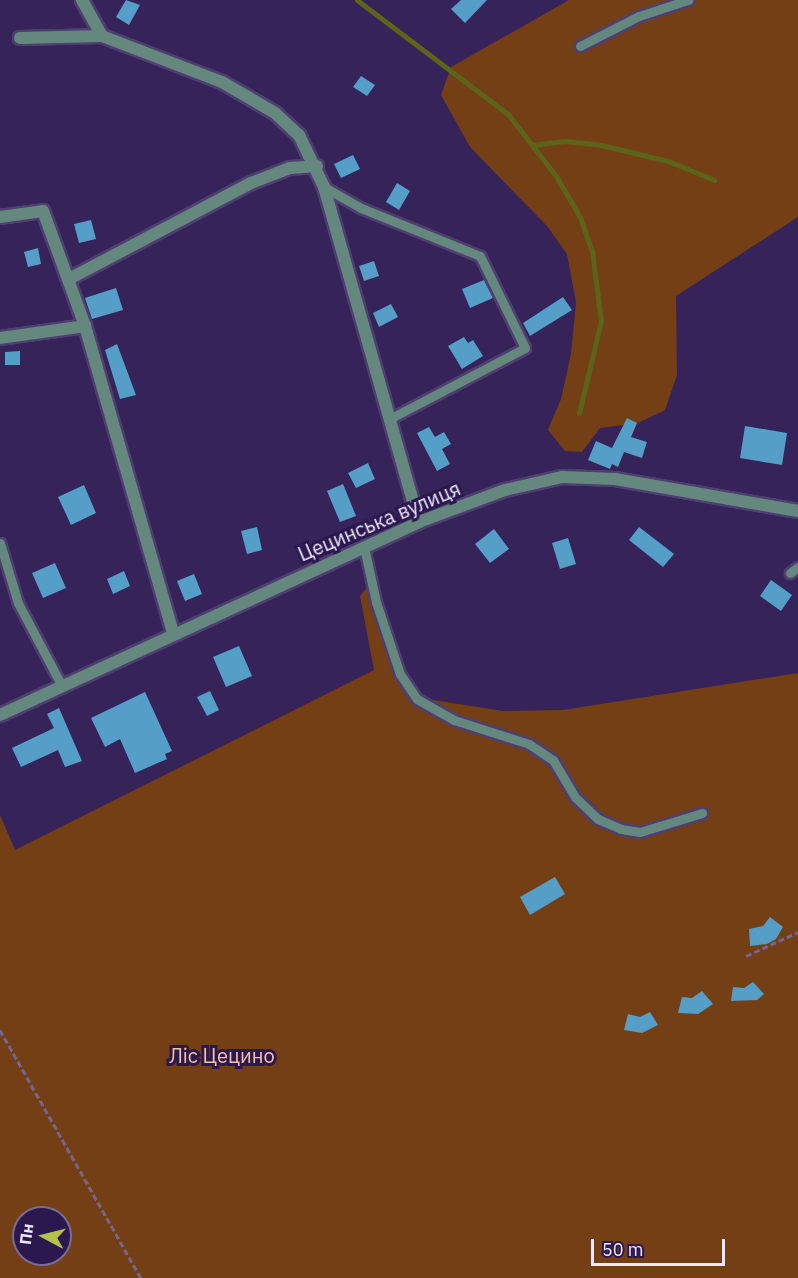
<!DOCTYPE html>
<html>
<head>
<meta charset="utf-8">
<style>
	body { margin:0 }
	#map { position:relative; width:798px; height:1278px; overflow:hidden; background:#35235a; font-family:"IBM Plex Sans",sans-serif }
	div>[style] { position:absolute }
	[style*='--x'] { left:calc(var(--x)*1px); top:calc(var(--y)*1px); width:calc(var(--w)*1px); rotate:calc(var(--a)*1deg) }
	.green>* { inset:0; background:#743f15 }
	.stream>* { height:5px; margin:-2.5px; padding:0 2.5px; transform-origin:2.5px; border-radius:2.5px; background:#5c641a }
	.building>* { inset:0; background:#549ec7 }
	.path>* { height:3px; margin-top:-1.5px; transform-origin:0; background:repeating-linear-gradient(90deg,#746692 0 6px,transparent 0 9px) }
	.roads { filter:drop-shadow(2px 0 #4f3f71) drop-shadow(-2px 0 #4f3f71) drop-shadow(0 2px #4f3f71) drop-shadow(0 -2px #4f3f71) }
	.lane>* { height:9px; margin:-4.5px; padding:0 4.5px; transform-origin:4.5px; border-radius:4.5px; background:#64887e }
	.street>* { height:12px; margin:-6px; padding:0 6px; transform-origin:6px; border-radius:6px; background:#64887e }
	span { translate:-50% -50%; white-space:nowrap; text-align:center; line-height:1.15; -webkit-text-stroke:6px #2b184e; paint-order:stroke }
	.street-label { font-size:20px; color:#ede9fe }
	.park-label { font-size:20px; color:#f7c3a0 }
	.north { position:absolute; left:12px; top:1206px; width:60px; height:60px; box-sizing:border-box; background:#2b184e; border:2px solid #796c94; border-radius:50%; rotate:277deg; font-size:16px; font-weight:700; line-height:24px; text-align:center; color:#ede9fe }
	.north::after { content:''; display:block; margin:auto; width:21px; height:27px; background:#b4c24a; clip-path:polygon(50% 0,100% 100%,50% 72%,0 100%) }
	.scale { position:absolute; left:591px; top:1239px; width:134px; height:27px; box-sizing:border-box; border:3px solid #ede9fe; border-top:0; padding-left:8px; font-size:18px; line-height:21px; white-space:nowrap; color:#ede9fe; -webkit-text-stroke:4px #2b184e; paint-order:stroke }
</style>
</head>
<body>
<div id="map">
	<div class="green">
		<i style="clip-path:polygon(569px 0,798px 0,798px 217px,676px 296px,677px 375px,665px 410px,638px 423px,600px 428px,582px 452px,565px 451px,548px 430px,561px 399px,571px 354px,576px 302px,567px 254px,547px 226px,470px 147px,441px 95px,451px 67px)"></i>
		<i style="clip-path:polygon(evenodd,369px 585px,414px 697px,503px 711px,563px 710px,798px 673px,798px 1278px,0 1278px,0 815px,15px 850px,374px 670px,360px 596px,369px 585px,24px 1218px,60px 1218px,60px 1254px,24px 1254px,24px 1218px)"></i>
	</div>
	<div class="stream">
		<i style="--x:357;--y:0;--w:189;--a:37.1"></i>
		<i style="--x:508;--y:114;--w:78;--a:52.3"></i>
		<i style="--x:556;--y:176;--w:48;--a:59.7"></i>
		<i style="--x:580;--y:217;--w:36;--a:71"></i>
		<i style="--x:592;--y:251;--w:71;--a:82.7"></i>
		<i style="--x:601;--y:321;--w:95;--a:103.4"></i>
		<i style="--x:532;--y:145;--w:33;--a:-7"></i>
		<i style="--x:565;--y:141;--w:36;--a:6"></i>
		<i style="--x:601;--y:145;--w:69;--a:13.4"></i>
		<i style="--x:668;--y:161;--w:50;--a:22.4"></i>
	</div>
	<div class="building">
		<i style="clip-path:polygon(126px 0,140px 5px,129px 25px,116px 17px)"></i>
		<i style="clip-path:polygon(461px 0,487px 0,465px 23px,451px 9px)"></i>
		<i style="clip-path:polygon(361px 76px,375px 85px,367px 96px,353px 87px)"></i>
		<i style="clip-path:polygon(353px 155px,360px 169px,341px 178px,334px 164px)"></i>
		<i style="clip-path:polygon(397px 183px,410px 191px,399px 210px,386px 202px)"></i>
		<i style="clip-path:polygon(91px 220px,96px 239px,79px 243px,74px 224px)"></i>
		<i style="clip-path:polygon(38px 248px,41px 264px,28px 267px,24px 252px)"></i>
		<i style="clip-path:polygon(374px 261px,379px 276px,364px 281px,359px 266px)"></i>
		<i style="clip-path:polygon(484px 280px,493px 298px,470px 308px,462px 289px)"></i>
		<i style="clip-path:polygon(116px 288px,123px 310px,92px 319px,85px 298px)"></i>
		<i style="clip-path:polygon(563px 297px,572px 310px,530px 336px,523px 323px)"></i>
		<i style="clip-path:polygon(391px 304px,398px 317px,379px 327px,373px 313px)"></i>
		<i style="clip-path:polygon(464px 337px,468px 343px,473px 340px,483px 356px,462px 369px,448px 346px)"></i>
		<i style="clip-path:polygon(117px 344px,136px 395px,120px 399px,105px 350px)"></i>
		<i style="clip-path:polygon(20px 351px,20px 365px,5px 365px,5px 352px)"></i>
		<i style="clip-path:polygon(627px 418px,637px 423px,631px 437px,647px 442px,642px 458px,624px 452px,618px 467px,612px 464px,610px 469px,588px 460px,596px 441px,612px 448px)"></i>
		<i style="clip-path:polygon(745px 426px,787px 433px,782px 465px,740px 458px)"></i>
		<i style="clip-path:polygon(429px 427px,435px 437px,444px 432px,451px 444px,442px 449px,450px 464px,437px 471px,417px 433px)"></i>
		<i style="clip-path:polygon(368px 463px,375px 479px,356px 488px,348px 473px)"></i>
		<i style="clip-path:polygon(343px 484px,356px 516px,340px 522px,327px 491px)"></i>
		<i style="clip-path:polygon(84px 485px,96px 513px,71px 525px,58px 497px)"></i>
		<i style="clip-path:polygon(257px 527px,262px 550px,247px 554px,241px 531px)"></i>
		<i style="clip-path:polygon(639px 527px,674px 554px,663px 567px,629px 540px)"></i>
		<i style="clip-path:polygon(494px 529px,509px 549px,490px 563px,475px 544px)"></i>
		<i style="clip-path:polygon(568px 538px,576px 564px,560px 569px,552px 543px)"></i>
		<i style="clip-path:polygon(55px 563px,66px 588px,43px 598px,32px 573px)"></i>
		<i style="clip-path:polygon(124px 571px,130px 586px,113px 594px,107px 579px)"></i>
		<i style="clip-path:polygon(194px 574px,202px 594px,185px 601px,177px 581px)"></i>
		<i style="clip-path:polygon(771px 580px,792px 595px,781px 611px,760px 596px)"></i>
		<i style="clip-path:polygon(239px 646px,252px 676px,226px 687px,213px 657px)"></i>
		<i style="clip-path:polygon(210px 691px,219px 710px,207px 716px,197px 697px)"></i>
		<i style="clip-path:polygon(145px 692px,172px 751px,165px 754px,167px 759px,135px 773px,120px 739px,105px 747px,91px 718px)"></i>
		<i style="clip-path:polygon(59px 708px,82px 761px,65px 767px,58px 750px,21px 767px,12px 748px,54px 728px,47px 714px)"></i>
		<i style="clip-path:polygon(555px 877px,565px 894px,530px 915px,520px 897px)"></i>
		<i style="clip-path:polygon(770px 917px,783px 927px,776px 939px,767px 944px,750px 946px,749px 929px,763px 926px)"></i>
		<i style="clip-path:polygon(753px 982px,764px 994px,757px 1000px,731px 1001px,733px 987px,744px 988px)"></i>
		<i style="clip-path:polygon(702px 991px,713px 1004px,698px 1014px,678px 1013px,682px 997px,692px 998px)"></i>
		<i style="clip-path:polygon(650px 1012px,658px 1025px,642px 1033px,624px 1030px,628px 1014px,640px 1017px)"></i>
	</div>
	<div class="path">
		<i style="--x:746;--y:956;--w:57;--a:-24.8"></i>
		<i style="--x:0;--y:1030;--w:285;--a:60.4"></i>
	</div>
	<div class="roads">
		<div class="lane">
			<i style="--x:580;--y:46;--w:66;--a:-27"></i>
			<i style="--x:639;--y:16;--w:52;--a:-18.1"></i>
			<i style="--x:324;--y:187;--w:43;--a:29.6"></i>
			<i style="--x:361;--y:208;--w:128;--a:22"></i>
			<i style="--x:480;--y:256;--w:102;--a:63.9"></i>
			<i style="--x:525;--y:348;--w:153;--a:152.4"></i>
			<i style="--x:0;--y:543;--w:63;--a:73.3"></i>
			<i style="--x:18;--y:603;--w:94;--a:62.1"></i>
			<i style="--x:364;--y:547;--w:56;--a:77.7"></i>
			<i style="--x:376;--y:602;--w:76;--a:71.6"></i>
			<i style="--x:400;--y:674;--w:30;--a:56"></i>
			<i style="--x:417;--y:699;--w:43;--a:29.6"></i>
			<i style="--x:454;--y:720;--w:79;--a:17.7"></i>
			<i style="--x:529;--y:744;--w:29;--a:34"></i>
			<i style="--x:553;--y:760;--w:43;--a:59.3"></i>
			<i style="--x:575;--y:797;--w:32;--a:44"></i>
			<i style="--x:598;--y:819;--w:25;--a:23"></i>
			<i style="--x:621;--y:829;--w:19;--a:9"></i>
			<i style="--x:640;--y:832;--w:65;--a:-17"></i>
			<i style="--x:790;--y:573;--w:10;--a:-37"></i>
		</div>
		<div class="street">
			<i style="--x:82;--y:0;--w:41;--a:60.9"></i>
			<i style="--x:102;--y:36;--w:129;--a:21"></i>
			<i style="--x:222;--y:82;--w:61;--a:30.3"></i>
			<i style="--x:275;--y:113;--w:33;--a:43"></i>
			<i style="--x:299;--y:135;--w:58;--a:64.3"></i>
			<i style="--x:324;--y:187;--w:348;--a:74.2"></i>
			<i style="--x:20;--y:38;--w:82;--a:-1.4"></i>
			<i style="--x:0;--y:217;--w:43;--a:-7.9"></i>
			<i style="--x:43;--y:211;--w:122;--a:69.9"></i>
			<i style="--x:85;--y:326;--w:319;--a:74"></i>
			<i style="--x:69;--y:279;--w:206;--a:-27.8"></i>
			<i style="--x:251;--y:183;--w:42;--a:-21"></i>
			<i style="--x:290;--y:168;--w:27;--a:-4"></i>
			<i style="--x:0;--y:338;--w:86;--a:-8"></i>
			<i style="--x:0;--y:715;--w:461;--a:-24.7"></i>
			<i style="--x:419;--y:522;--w:92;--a:-20.4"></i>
			<i style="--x:505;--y:490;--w:58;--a:-12.8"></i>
			<i style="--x:562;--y:477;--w:53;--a:2.2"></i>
			<i style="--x:615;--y:479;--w:186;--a:9.9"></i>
		</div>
	</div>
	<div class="street-label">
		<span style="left:379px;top:521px;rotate:-23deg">Цецинська вулиця</span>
	</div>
	<div class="park-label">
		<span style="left:222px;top:1055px">Ліс Цецино</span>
	</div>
	<div class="north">Пн</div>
	<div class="scale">50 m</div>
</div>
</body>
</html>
